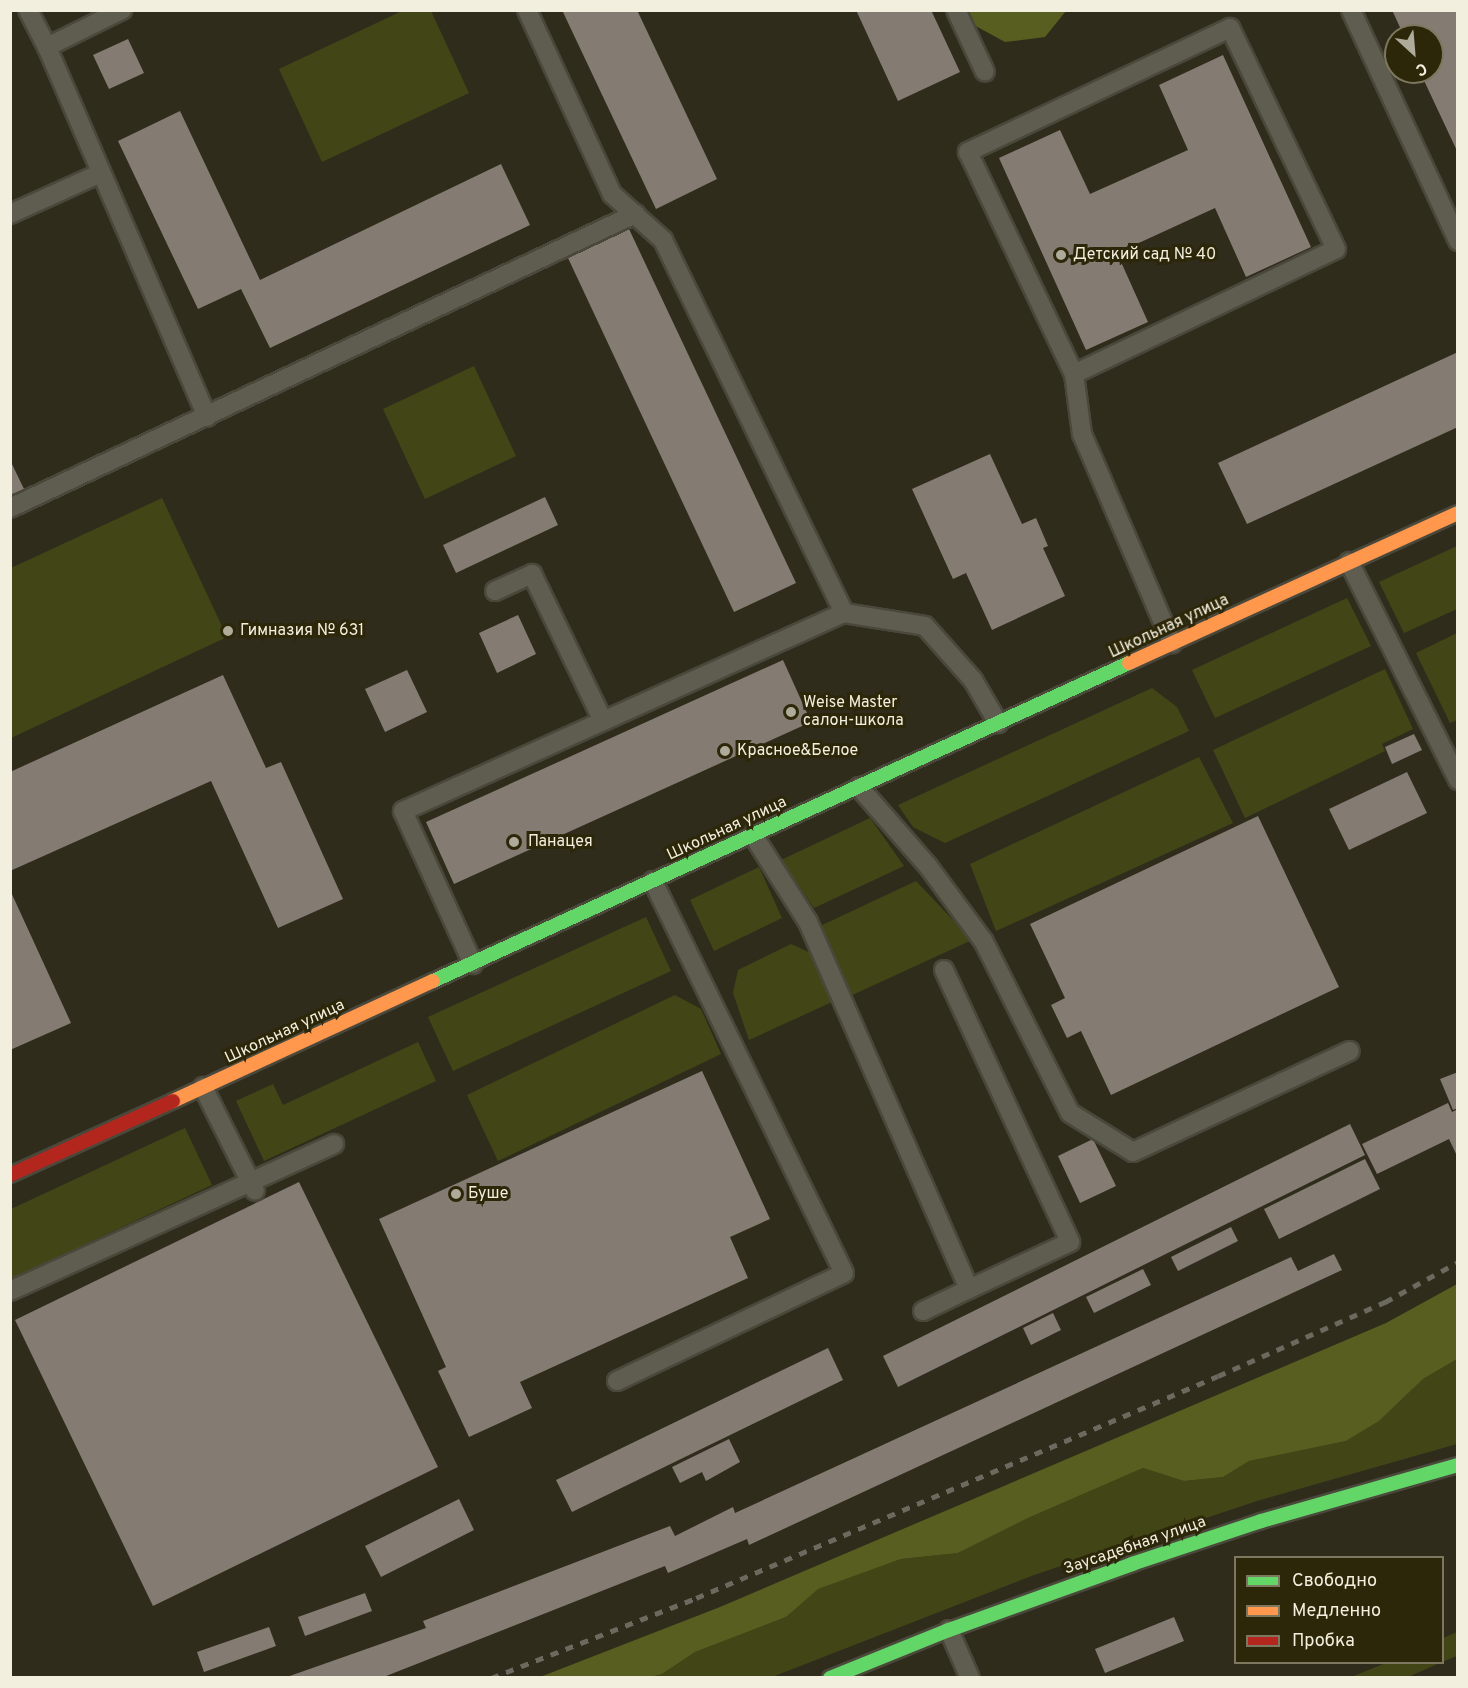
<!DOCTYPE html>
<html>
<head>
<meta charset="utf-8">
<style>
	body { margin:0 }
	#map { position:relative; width:1468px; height:1688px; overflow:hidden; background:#2f2c1c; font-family:Overpass,sans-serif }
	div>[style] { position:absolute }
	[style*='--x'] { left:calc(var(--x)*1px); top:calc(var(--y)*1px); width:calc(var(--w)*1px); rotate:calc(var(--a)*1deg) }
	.green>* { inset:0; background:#424617 }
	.forest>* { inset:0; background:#585e1f }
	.building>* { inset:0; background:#847c72 }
	.roads { filter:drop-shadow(2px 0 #4a483b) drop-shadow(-2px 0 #4a483b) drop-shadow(0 2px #4a483b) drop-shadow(0 -2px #4a483b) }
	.lane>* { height:18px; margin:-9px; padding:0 9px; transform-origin:9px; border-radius:9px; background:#5f5d50 }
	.fast>* { height:14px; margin:-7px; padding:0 7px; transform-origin:7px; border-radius:7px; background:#63d668 }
	.slow>* { height:14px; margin:-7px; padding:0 7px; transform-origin:7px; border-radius:7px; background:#ff974d }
	.jam>* { height:14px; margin:-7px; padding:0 7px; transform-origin:7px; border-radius:7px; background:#b3261e }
	.rail>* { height:4.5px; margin-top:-2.25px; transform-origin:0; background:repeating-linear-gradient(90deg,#6c6a5f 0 8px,transparent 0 16px) }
	.dots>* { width:16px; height:16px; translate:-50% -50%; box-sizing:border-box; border:3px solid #2d2709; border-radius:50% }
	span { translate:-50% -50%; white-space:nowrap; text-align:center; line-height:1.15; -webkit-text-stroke:6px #2d2709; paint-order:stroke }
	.poi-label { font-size:16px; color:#f2efde }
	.left { translate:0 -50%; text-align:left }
	.street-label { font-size:16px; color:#f2efde }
	.frame { position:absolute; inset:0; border:12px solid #f2efde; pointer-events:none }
	.legend { position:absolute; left:1234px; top:1556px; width:210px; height:108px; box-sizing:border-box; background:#2d2709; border:2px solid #7c775e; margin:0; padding:8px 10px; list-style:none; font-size:18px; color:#f2efde }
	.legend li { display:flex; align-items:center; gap:12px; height:30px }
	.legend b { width:30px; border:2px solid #7c775e }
	.north { position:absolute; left:1384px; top:24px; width:60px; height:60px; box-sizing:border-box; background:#2d2709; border:2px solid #7c775e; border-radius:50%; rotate:154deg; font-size:16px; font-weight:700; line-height:24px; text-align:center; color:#f2efde }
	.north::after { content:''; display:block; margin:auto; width:21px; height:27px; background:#aeab9a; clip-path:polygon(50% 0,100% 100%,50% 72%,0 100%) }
</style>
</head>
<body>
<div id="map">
	<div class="green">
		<i style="clip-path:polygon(404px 10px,431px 11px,469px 93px,322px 162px,279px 69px)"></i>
		<i style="clip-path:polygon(474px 366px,516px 456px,425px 499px,383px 409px)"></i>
		<i style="clip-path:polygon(162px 498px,227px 637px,11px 738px,11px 568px)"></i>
		<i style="clip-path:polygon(1457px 546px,1457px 609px,1404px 633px,1379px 582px)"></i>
		<i style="clip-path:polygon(1347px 598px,1371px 646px,1215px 718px,1192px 670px)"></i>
		<i style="clip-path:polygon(1457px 633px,1457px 720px,1450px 723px,1416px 653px)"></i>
		<i style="clip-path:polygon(1385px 669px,1413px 729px,1382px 744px,1385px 751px,1245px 818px,1213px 750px)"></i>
		<i style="clip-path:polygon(1152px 688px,1177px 707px,1189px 731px,945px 843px,913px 827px,898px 805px)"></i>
		<i style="clip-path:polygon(1199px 757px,1233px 823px,996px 931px,970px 864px)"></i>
		<i style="clip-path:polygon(870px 818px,904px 866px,814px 908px,781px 860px)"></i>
		<i style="clip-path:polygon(759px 867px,782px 918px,714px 951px,690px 900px)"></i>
		<i style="clip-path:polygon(916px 881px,972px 940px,848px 997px,818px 927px)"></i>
		<i style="clip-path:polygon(646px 917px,671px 971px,453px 1071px,428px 1017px)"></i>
		<i style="clip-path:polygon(791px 944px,811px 953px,832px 1002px,749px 1040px,733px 993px,738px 970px)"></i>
		<i style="clip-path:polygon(675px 995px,701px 1009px,721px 1054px,498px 1161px,467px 1095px)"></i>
		<i style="clip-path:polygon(418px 1042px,436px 1081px,264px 1161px,236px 1101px,273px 1084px,283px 1105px)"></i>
		<i style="clip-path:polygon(185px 1128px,212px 1185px,11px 1279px,11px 1209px)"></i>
		<i style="clip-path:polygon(1457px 1359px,1457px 1444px,1257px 1501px,1034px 1575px,772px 1677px,647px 1678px,662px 1674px,695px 1652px,786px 1617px,817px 1589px,901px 1559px,958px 1553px,1028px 1518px,1143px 1468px,1184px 1481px,1223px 1477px,1249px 1461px,1346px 1441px,1379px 1421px,1423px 1379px)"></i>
		<i style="clip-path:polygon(1457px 1632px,1457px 1656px,1442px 1662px,1443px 1638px)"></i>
		<i style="clip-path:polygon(1442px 1662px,1408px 1677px,1351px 1677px,1386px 1663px)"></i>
	</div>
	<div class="forest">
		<i style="clip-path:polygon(957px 11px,1066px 11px,1045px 37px,1005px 42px,961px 18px)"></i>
		<i style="clip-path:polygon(1457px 1284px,1457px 1359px,1423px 1379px,1379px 1421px,1346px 1441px,1249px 1461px,1223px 1477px,1184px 1481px,1143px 1468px,1028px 1518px,958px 1553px,901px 1559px,818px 1589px,786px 1617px,695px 1652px,662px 1674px,647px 1678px,540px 1677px,720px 1607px,1386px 1323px)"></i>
	</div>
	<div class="building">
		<i style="clip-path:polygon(562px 10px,637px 10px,717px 179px,656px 209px)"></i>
		<i style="clip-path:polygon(856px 10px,931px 10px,960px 72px,898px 101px)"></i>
		<i style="clip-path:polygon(1392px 10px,1458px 10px,1458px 153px,1420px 72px,1432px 72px,1432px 36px,1404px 36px)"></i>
		<i style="clip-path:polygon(128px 39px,144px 73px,109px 89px,93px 55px)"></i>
		<i style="clip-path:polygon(1223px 55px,1311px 247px,1246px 277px,1215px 208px,1117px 253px,1148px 322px,1086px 350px,999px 158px,1060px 130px,1090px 194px,1188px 150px,1159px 85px)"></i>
		<i style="clip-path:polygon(180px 111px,260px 280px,501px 164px,530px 225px,270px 348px,241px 289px,198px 309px,118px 141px)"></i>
		<i style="clip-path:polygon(629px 229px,796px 583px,734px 612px,568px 258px)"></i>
		<i style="clip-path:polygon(1458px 352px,1458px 427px,1247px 524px,1218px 463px)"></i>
		<i style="clip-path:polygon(990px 454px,1022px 524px,1036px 518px,1048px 546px,1043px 548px,1065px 596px,992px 630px,966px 573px,953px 579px,912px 489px)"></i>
		<i style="clip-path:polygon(10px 460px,24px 489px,10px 495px)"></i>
		<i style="clip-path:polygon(545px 497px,558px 525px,456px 573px,443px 545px)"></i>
		<i style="clip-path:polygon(518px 615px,536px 654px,497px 673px,479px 633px)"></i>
		<i style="clip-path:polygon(783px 660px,811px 722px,454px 884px,426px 822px)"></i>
		<i style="clip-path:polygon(407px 670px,427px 712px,385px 732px,365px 689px)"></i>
		<i style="clip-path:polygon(223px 675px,266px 768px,281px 762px,343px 899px,278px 928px,211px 781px,10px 871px,10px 772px)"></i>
		<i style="clip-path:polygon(1414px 734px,1422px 750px,1392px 764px,1385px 747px)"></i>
		<i style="clip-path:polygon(1407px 772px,1427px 813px,1349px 850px,1329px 809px)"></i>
		<i style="clip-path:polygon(1258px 816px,1339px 987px,1111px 1095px,1081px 1031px,1067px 1038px,1051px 1005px,1065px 998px,1030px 924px)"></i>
		<i style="clip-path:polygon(10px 890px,71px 1023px,10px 1050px)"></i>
		<i style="clip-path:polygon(702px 1071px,770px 1219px,730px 1237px,748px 1278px,520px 1382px,532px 1408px,469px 1437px,438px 1371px,446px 1367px,379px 1219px)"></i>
		<i style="clip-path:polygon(1458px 1072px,1458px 1108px,1453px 1110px,1440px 1079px)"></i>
		<i style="clip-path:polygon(1448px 1103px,1452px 1112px,1458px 1109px,1458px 1158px,1449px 1139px,1377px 1174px,1362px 1144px)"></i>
		<i style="clip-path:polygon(1350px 1124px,1365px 1155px,898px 1387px,883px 1356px)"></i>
		<i style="clip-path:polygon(1093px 1139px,1116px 1186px,1080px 1203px,1058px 1156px)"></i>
		<i style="clip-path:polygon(1365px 1159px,1380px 1189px,1279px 1239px,1264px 1209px)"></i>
		<i style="clip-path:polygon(299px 1182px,438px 1467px,153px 1606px,15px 1320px)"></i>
		<i style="clip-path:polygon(1231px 1227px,1238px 1241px,1178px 1271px,1171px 1257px)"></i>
		<i style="clip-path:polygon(1334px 1254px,1342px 1270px,749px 1545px,747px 1539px,668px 1573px,665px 1566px,381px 1678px,284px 1678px,426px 1628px,423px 1621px,670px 1526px,675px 1536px,733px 1507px,735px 1513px,1291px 1257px,1298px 1271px)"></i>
		<i style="clip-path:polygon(1143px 1269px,1151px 1285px,1094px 1313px,1086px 1297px)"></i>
		<i style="clip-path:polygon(1053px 1313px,1061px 1330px,1031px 1345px,1023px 1328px)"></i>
		<i style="clip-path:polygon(828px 1348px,843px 1380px,572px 1512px,556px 1480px)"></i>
		<i style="clip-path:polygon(729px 1439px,740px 1462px,706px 1481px,702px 1472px,680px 1483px,672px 1467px)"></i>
		<i style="clip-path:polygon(459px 1499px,474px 1530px,381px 1577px,365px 1546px)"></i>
		<i style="clip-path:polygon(365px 1593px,372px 1611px,305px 1636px,298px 1617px)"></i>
		<i style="clip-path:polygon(1174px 1617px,1184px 1641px,1105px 1673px,1095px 1649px)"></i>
		<i style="clip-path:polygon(269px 1627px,276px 1646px,204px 1672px,197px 1652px)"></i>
	</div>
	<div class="roads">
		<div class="lane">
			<i style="--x:28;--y:10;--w:42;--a:62.8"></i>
			<i style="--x:47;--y:47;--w:403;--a:66.6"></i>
			<i style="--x:527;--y:10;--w:203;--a:65.2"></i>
			<i style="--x:612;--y:194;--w:69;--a:42"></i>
			<i style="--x:663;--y:240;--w:415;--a:64.1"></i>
			<i style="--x:844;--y:613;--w:82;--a:9.1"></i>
			<i style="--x:925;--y:626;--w:72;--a:48.4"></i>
			<i style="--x:973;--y:680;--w:50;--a:59.8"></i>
			<i style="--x:956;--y:10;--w:68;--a:64.9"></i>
			<i style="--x:1351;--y:10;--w:255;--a:65.1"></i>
			<i style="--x:47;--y:47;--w:84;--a:-26.3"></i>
			<i style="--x:10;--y:214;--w:100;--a:-24.3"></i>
			<i style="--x:1074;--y:374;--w:290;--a:-25.5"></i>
			<i style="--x:1336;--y:249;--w:245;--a:-115.6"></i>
			<i style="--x:1230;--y:28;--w:290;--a:154.7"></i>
			<i style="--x:968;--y:152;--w:246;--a:64.5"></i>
			<i style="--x:1074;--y:374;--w:61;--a:82.4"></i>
			<i style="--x:1082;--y:434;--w:228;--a:66.7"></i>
			<i style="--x:10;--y:508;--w:691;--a:-25.19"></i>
			<i style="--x:1349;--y:562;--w:244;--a:63.4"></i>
			<i style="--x:495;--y:591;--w:41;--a:-24.7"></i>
			<i style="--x:532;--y:574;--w:163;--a:64.2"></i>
			<i style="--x:859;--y:787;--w:105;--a:48.9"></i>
			<i style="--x:928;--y:866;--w:94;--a:53.6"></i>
			<i style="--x:984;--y:942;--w:191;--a:63.3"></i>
			<i style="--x:1070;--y:1113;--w:74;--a:31.8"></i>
			<i style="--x:1133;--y:1152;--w:239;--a:-25"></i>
			<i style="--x:753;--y:835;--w:103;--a:57.7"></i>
			<i style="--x:808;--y:922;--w:401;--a:66.3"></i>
			<i style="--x:969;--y:1289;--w:51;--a:154.4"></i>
			<i style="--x:473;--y:964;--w:168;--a:-114.6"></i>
			<i style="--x:403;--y:811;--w:483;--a:-24.2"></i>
			<i style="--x:944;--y:970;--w:300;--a:65.1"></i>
			<i style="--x:1070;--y:1242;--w:111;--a:155"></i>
			<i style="--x:203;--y:1087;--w:116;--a:63.4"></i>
			<i style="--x:10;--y:1291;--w:356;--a:-24.4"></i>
			<i style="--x:617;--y:1381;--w:251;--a:-25.4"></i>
			<i style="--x:844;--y:1273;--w:436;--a:-116"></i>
			<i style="--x:949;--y:1630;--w:52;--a:66.4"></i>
		</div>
		<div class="fast">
			<i style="--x:433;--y:981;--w:765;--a:-24.56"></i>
			<i style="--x:830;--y:1678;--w:128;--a:-22"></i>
			<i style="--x:949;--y:1630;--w:195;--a:-19.8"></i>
			<i style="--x:1132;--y:1564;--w:136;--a:-18.4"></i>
			<i style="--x:1261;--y:1521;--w:205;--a:-15.9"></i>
		</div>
		<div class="slow">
			<i style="--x:1129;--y:663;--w:362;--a:-24.5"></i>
			<i style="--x:173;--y:1101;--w:286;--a:-24.8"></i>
		</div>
		<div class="jam">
			<i style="--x:10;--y:1175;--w:179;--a:-24.4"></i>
		</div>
	</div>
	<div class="rail">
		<i style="--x:491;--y:1678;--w:220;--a:-21.3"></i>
		<i style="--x:696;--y:1598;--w:567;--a:-23.04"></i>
		<i style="--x:1218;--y:1376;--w:183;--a:-23.9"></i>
		<i style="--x:1385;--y:1302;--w:83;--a:-28.7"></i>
	</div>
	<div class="dots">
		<i style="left:1061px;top:255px;background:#aeab9a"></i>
		<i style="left:228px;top:631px;background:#aeab9a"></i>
		<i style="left:791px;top:712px;background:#aeab9a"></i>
		<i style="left:725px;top:751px;background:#aeab9a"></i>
		<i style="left:514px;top:842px;background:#aeab9a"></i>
		<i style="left:456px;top:1194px;background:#aeab9a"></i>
	</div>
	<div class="poi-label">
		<span class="left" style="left:1073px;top:255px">Детский сад № 40</span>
		<span class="left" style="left:240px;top:631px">Гимназия № 631</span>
		<span class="left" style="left:803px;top:712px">Weise Master<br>салон-школа</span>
		<span class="left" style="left:737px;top:751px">Красное&amp;Белое</span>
		<span class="left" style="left:528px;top:842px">Панацея</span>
		<span class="left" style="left:468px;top:1194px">Буше</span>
	</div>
	<div class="street-label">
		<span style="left:1169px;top:627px;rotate:-25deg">Школьная улица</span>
		<span style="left:727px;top:829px;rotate:-25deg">Школьная улица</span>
		<span style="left:285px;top:1032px;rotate:-25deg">Школьная улица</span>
		<span style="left:1135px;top:1546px;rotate:-19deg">Заусадебная улица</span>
	</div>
	<div class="frame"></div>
	<ul class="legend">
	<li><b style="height:8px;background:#63d668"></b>Свободно</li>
	<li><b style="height:8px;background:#ff974d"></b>Медленно</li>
	<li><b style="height:8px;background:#b3261e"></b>Пробка</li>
	</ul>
	<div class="north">С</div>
</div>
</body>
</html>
